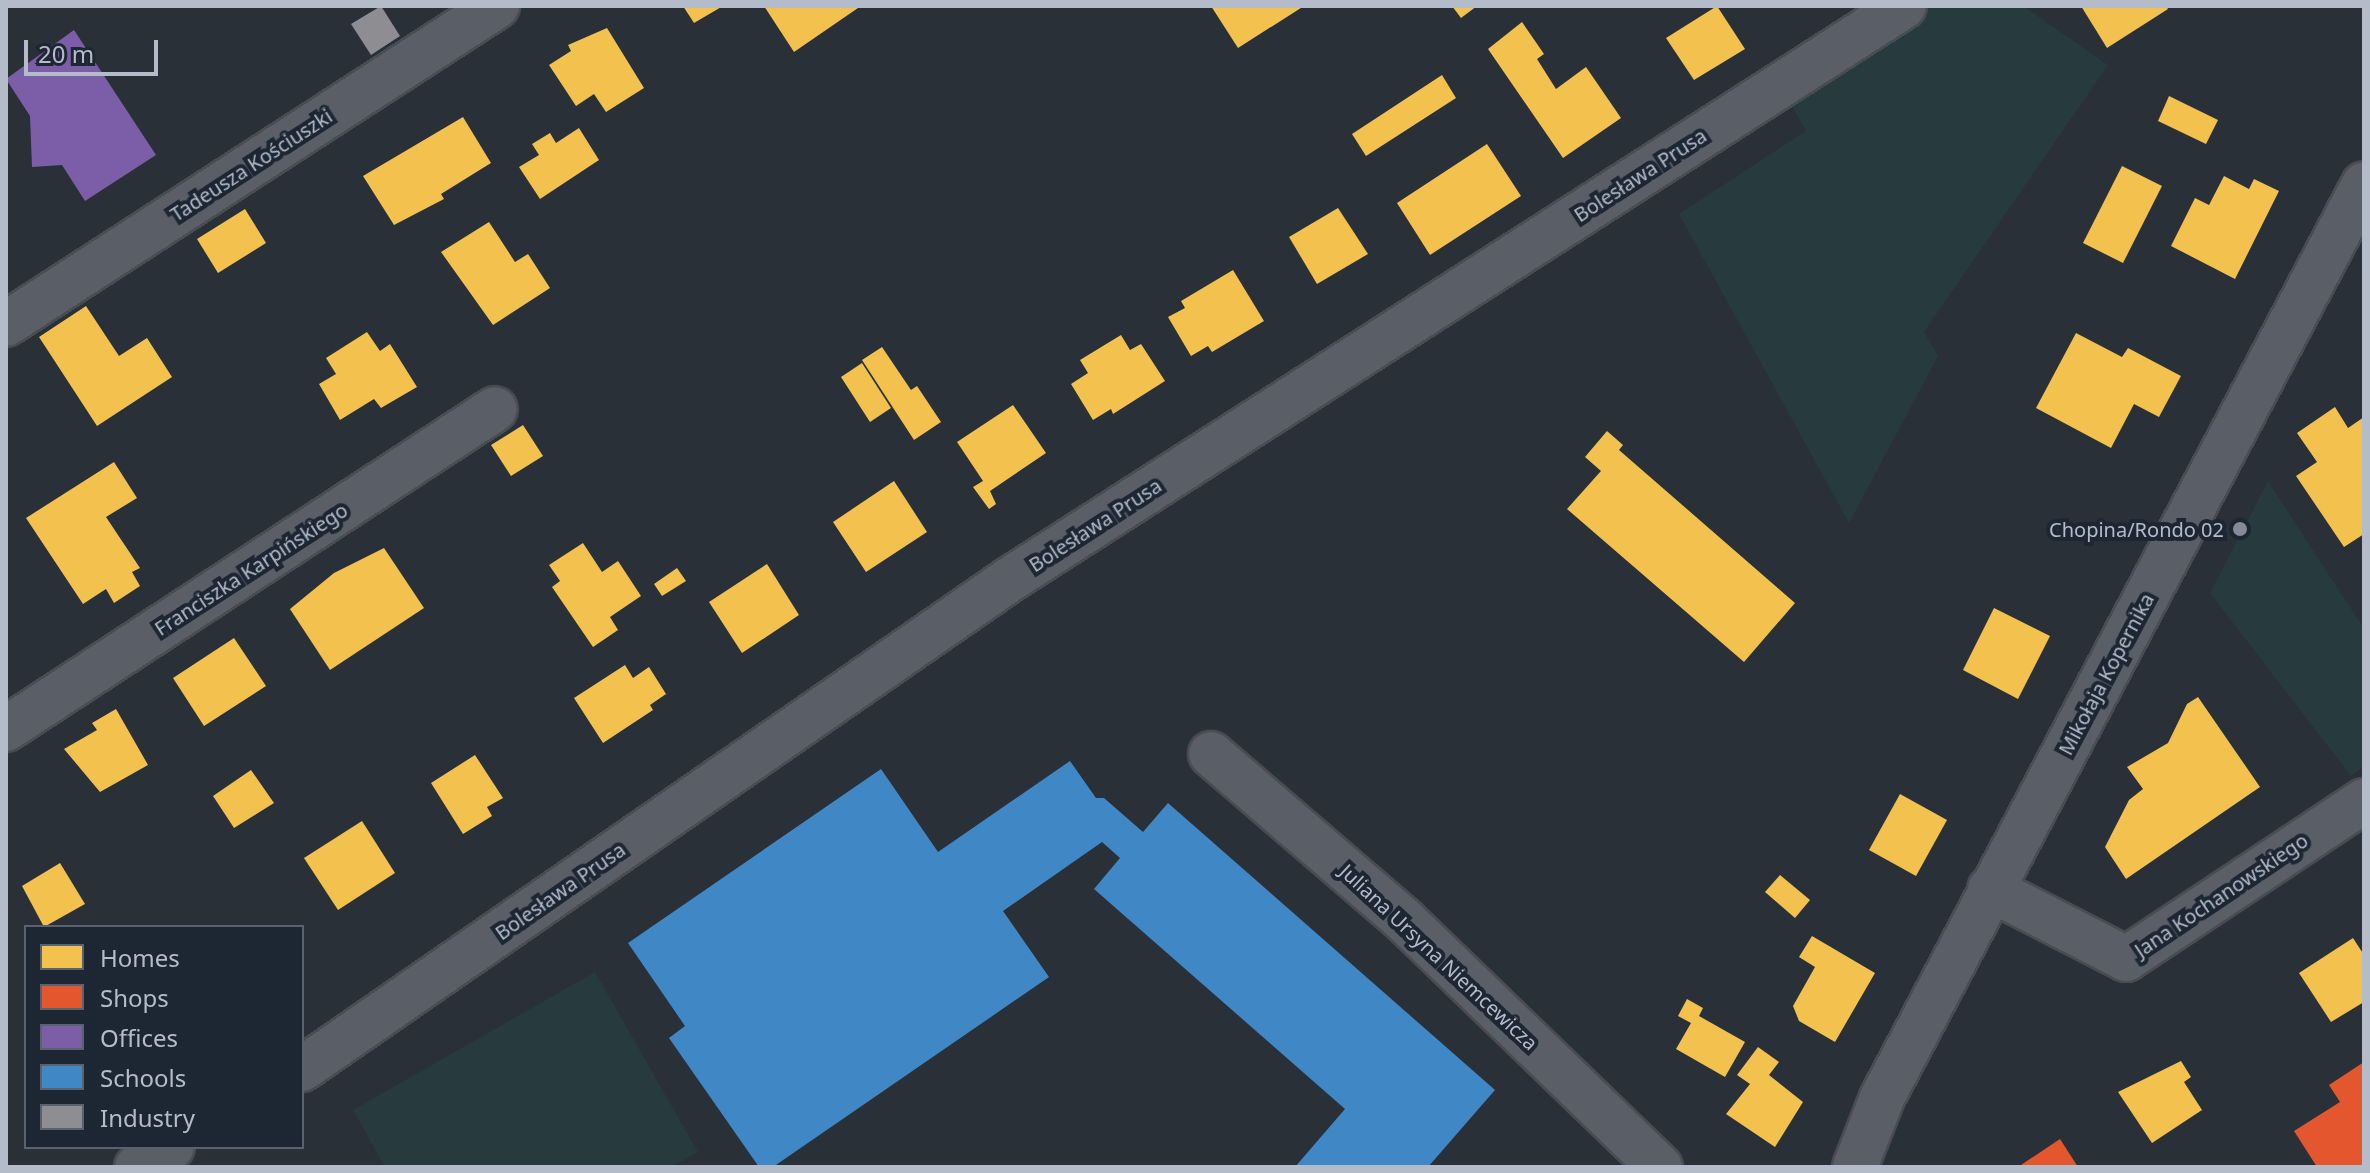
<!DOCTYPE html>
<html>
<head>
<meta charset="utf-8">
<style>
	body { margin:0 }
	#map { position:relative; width:2370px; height:1173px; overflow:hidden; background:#2a3038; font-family:"Noto Sans",sans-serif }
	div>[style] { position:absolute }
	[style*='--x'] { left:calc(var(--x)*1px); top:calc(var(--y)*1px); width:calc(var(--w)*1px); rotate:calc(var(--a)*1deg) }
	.green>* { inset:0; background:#273a3e }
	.homes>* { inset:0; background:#f2c14e }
	.shops>* { inset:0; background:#e4572e }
	.offices>* { inset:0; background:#7b5ea7 }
	.schools>* { inset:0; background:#3f88c5 }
	.industry>* { inset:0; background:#8d8d92 }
	.roads { filter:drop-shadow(2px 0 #484c53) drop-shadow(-2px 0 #484c53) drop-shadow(0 2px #484c53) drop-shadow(0 -2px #484c53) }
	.minor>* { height:44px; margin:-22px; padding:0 22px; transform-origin:22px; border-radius:22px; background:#5a5e66 }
	.dots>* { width:22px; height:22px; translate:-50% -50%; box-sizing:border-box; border:4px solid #1d2633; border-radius:50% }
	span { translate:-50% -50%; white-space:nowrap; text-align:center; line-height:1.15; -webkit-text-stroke:8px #1d2633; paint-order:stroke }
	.street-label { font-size:20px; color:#b4bcc9 }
	.poi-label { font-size:20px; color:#b4bcc9 }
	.right { translate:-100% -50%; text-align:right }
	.frame { position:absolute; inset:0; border:8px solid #b4bcc9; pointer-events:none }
	.legend { position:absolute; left:24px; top:925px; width:280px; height:224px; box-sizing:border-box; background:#1d2633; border:2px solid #59626f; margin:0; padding:10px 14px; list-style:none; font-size:24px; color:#b4bcc9 }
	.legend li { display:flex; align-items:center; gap:16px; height:40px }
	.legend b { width:40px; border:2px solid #59626f }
	.scale { position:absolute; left:24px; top:40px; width:134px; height:36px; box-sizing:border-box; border:4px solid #b4bcc9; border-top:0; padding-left:10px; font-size:24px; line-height:28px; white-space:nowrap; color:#b4bcc9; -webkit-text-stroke:6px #1d2633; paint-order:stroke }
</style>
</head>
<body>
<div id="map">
	<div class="green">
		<i style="clip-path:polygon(1931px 6px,2023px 6px,2108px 65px,1924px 332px,1938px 356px,1849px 523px,1679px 214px,1806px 131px,1787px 97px)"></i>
		<i style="clip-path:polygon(2268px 481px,2364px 629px,2364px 766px,2351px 776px,2210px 593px)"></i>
		<i style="clip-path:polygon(595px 972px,698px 1152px,671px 1167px,385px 1167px,353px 1110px)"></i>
	</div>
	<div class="homes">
		<i style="clip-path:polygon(683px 6px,723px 6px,694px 23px)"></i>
		<i style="clip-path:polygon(764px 6px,856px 6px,858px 8px,794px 52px)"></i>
		<i style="clip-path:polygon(1211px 6px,1304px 6px,1238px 48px)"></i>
		<i style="clip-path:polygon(1452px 6px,1477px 6px,1461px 18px)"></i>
		<i style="clip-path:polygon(1717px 6px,1745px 49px,1694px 80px,1666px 38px)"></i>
		<i style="clip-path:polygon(2081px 6px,2166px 6px,2168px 9px,2107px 48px)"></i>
		<i style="clip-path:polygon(1522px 22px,1544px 54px,1537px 59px,1556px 89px,1586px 67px,1621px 118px,1563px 158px,1488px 49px)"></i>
		<i style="clip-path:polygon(607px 28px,644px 88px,606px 112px,594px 94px,576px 106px,549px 65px,571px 51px,568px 45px)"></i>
		<i style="clip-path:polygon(1442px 75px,1456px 98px,1366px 156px,1352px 134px)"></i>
		<i style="clip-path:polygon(2169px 96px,2218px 120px,2206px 144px,2158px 121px)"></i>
		<i style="clip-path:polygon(463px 117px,491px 163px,441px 194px,444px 199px,394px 225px,363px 176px)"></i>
		<i style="clip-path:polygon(579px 128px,599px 160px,540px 199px,519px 167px,539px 155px,532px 144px,550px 133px,556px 143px)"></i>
		<i style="clip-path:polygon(1487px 144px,1521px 196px,1430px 255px,1397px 203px)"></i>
		<i style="clip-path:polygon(2122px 166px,2162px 186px,2123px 263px,2083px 243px)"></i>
		<i style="clip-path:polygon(2224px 176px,2249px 189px,2254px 179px,2279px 191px,2235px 279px,2171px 246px,2195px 198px,2209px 205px)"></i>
		<i style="clip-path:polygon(1338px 208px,1368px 254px,1317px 284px,1289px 237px)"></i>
		<i style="clip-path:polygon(245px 209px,266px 243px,218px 273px,197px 239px)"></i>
		<i style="clip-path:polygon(489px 222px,515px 262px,528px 254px,550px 288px,493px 325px,441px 252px)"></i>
		<i style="clip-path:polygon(1233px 270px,1264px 321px,1212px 352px,1208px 346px,1191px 356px,1168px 317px,1185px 308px,1181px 301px)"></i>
		<i style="clip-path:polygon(86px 306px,119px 356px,147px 338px,172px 377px,97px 426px,39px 337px)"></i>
		<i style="clip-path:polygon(367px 332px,380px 351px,390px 344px,417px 387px,381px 408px,374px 399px,340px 420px,319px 384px,336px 374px,326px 358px)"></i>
		<i style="clip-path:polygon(2076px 333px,2122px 357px,2128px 348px,2181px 376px,2159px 417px,2134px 404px,2111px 448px,2036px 408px)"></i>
		<i style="clip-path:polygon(1121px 335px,1130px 350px,1141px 344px,1165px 381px,1113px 414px,1111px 409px,1093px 420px,1071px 384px,1088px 373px,1080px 360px)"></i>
		<i style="clip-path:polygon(882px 347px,911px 390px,917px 386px,941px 422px,914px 440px,862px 360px)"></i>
		<i style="clip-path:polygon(862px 363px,891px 408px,870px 422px,841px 377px)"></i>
		<i style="clip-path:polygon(1013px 405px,1046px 453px,990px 491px,996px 504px,989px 509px,973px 487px,983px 481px,957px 442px)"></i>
		<i style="clip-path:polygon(2335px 407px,2348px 428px,2364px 417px,2364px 534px,2344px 547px,2296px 476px,2317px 462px,2297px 433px)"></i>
		<i style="clip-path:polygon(523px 425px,543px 456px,511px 476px,491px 445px)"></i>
		<i style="clip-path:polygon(1607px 431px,1623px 445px,1619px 450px,1795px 603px,1744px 662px,1567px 509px,1601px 471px,1585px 457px)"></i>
		<i style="clip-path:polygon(114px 462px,137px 498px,106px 517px,140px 568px,132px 572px,140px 586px,114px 603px,106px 589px,83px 604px,26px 518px)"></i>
		<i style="clip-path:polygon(894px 481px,927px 532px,866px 572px,833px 522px)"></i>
		<i style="clip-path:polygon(583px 543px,602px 572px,618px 561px,641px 596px,610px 617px,618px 630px,593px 647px,552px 587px,560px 581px,549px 565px)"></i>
		<i style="clip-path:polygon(384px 548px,424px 608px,330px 670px,290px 609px,334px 573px)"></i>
		<i style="clip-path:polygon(767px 564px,799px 615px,742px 653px,709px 602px)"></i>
		<i style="clip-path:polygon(677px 568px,686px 581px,662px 596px,654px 584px)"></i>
		<i style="clip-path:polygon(1994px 608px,2050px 636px,2018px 699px,1963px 670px)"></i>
		<i style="clip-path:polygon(234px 638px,266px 686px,204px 726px,173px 678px)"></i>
		<i style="clip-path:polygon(625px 665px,633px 678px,649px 667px,666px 694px,650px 705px,653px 710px,603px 743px,574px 698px)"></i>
		<i style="clip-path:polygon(2198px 697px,2260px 787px,2126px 879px,2105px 847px,2129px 800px,2143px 789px,2127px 767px,2168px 743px,2187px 704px)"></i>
		<i style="clip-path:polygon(116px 709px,148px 765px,100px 792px,64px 749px,97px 730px,92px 723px)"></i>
		<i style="clip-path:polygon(475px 755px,503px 798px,487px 807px,492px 816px,463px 834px,431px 783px)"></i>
		<i style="clip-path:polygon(251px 770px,274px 803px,234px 828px,213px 796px)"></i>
		<i style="clip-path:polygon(1900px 794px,1947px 820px,1916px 876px,1869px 850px)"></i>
		<i style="clip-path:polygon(362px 821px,395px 873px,338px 910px,304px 858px)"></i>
		<i style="clip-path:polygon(60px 863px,85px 904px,44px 927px,22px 886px)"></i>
		<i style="clip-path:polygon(1780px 875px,1810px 900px,1795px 918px,1765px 892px)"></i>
		<i style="clip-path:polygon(1812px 936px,1875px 973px,1835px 1042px,1799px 1021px,1793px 1006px,1815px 967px,1799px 957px)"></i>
		<i style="clip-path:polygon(2353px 938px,2364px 955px,2364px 1002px,2331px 1022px,2299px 973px)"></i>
		<i style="clip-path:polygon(1687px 999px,1703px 1008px,1699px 1016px,1745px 1042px,1725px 1077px,1676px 1049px,1691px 1023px,1678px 1016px)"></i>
		<i style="clip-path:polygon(1758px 1047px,1779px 1062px,1769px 1075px,1803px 1102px,1775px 1147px,1726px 1114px,1750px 1084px,1737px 1075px)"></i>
		<i style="clip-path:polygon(2181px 1061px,2191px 1077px,2184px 1082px,2202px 1110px,2152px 1143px,2118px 1092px)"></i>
	</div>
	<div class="shops">
		<i style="clip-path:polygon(2364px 1062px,2364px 1167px,2317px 1167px,2294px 1131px,2340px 1102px,2329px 1085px)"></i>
		<i style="clip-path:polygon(2060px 1139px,2078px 1167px,2018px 1167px)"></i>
	</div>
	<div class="offices">
		<i style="clip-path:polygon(74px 30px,156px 155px,85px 201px,62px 165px,32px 167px,30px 116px,6px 79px)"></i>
	</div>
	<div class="schools">
		<i style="clip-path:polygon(1070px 761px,1096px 798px,1104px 798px,1143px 832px,1168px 803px,1495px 1090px,1428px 1167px,1295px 1167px,1345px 1109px,1094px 889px,1120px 858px,1102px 842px,1003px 911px,1049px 977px,773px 1167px,759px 1167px,669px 1038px,685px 1026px,628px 943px,881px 769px,938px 852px)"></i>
	</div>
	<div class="industry">
		<i style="clip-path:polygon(381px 6px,400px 36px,371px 55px,351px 24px)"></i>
	</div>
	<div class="roads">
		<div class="minor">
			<i style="--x:6;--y:324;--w:585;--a:-32.93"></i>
			<i style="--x:6;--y:729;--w:584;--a:-33.2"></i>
			<i style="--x:1211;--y:754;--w:255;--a:40.7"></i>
			<i style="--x:1404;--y:920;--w:356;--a:44"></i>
			<i style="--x:1990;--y:889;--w:153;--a:27.2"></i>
			<i style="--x:2126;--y:959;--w:286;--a:-33.6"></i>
			<i style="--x:302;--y:1069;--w:860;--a:-34.67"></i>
			<i style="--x:1009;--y:580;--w:1063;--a:-32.67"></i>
			<i style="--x:137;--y:1167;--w:40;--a:-29.7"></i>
			<i style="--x:1855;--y:1167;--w:74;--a:-68.6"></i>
			<i style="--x:1882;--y:1098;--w:1033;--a:-62.19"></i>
		</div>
	</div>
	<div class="dots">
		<i style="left:2240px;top:529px;background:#848b96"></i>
	</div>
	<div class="street-label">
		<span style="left:251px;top:165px;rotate:-33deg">Tadeusza Kościuszki</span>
		<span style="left:1640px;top:175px;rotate:-33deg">Bolesława Prusa</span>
		<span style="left:1095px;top:525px;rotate:-33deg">Bolesława Prusa</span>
		<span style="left:251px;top:569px;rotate:-33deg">Franciszka Karpińskiego</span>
		<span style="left:2106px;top:674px;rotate:-62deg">Mikołaja Kopernika</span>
		<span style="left:560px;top:891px;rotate:-35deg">Bolesława Prusa</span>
		<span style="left:2221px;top:895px;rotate:-34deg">Jana Kochanowskiego</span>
		<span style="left:1439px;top:957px;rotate:43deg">Juliana Ursyna Niemcewicza</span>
	</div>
	<div class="poi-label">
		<span class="right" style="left:2224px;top:529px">Chopina/Rondo 02</span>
	</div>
	<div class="frame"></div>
	<ul class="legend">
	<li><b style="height:22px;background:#f2c14e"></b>Homes</li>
	<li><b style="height:22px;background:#e4572e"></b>Shops</li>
	<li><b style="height:22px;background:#7b5ea7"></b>Offices</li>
	<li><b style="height:22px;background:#3f88c5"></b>Schools</li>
	<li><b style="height:22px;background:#8d8d92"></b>Industry</li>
	</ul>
	<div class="scale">20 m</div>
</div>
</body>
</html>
